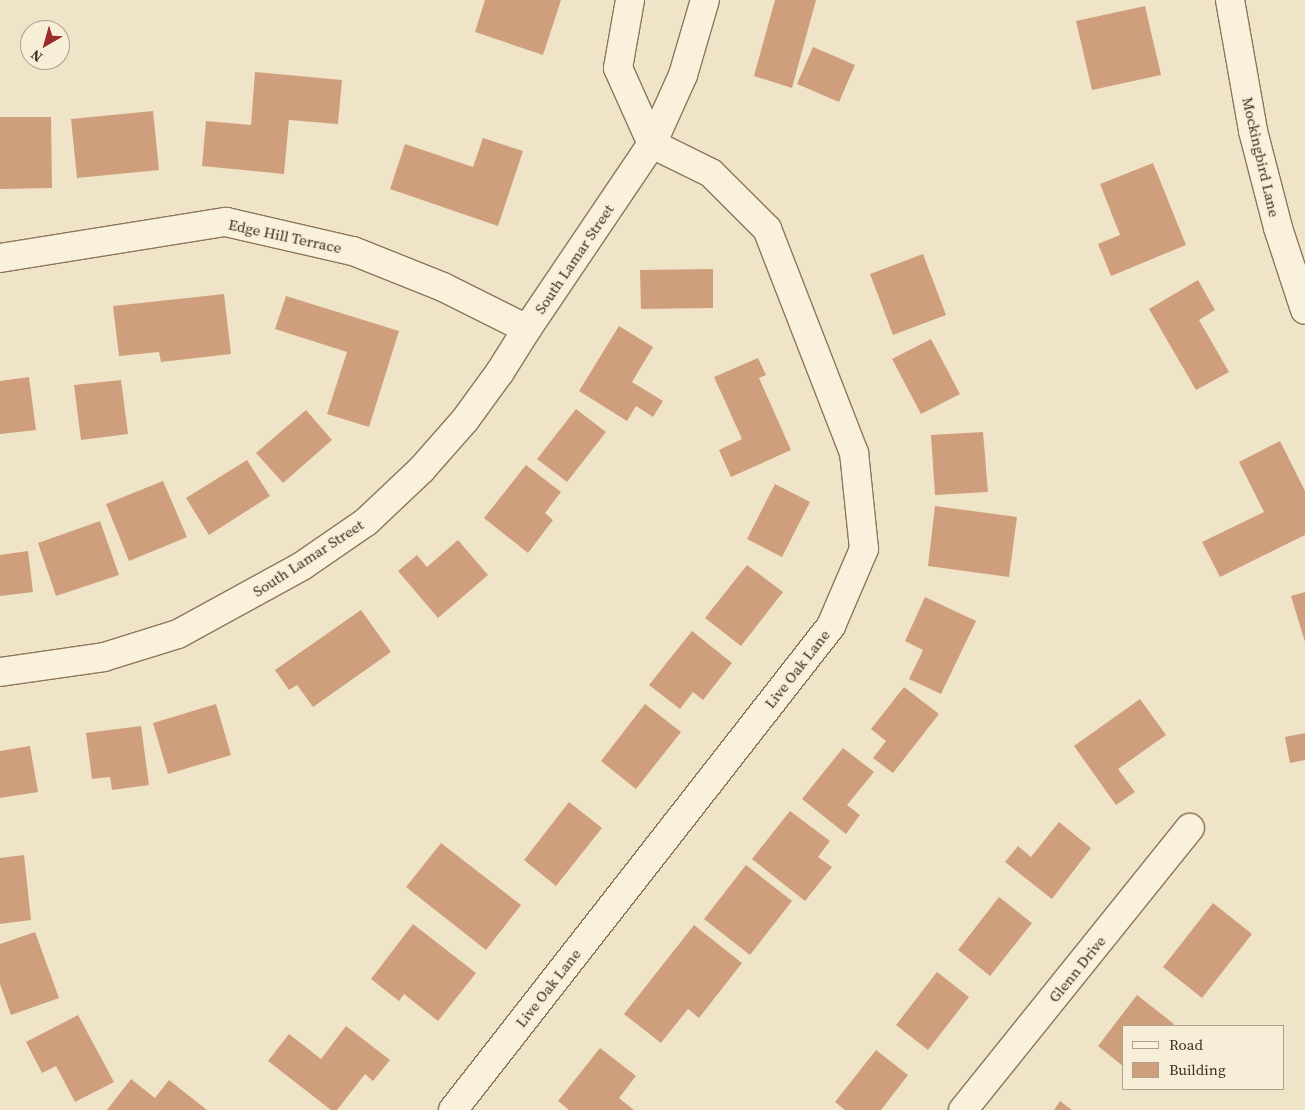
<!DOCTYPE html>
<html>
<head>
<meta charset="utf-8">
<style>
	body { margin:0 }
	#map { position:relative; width:1305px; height:1110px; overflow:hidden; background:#f0e4c8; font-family:"Source Serif 4",serif }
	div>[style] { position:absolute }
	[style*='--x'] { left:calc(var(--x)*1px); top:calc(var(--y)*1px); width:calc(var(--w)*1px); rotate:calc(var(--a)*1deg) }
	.building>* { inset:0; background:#cf9f7d }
	.roads { filter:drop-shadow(1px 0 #8d765c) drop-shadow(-1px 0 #8d765c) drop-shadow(0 1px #8d765c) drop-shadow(0 -1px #8d765c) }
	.minor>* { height:28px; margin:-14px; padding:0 14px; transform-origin:14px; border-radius:14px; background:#faf1dc }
	.tertiary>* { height:28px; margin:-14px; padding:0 14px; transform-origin:14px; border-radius:14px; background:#faf1dc }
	span { translate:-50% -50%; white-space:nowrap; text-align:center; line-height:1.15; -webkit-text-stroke:4.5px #f7eed8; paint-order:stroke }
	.street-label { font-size:15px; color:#3d2e20 }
	.legend { position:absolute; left:1122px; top:1025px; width:162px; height:65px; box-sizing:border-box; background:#f7eed8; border:1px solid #ada18e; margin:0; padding:6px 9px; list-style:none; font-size:15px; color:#3d2e20 }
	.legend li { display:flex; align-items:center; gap:10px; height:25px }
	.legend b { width:25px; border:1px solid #ada18e }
	.north { position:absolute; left:20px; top:20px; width:50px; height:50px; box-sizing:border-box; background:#f7eed8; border:1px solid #ada18e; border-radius:50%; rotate:218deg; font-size:14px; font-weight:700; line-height:20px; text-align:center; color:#3d2e20 }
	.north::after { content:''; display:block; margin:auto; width:18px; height:22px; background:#9e2a2b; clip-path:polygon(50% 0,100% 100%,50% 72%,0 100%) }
</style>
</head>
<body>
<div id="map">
	<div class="building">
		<i style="clip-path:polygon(485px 0,561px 0,543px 55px,475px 32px)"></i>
		<i style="clip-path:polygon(775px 0,816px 0,792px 88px,754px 76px)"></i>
		<i style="clip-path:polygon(1145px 6px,1161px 75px,1092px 90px,1076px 21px)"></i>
		<i style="clip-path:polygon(813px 47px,855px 65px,839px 102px,797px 84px)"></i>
		<i style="clip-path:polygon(255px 72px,342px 80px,338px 124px,289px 120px,284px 174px,202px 166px,206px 121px,251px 125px)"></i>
		<i style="clip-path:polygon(153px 111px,159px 170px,77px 178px,71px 119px)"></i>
		<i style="clip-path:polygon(0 117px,51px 117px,52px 188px,0 189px)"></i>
		<i style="clip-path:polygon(483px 138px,523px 151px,498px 226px,390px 189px,405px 144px,473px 167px)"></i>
		<i style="clip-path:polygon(1153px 163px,1186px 245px,1111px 276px,1098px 244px,1120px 235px,1100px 184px)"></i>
		<i style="clip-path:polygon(923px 254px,946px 315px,893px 335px,870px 274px)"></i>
		<i style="clip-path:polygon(713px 269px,713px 308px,641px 309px,640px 270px)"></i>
		<i style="clip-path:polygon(1198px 280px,1215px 310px,1199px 320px,1229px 372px,1196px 390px,1149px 309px)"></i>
		<i style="clip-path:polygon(224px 294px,231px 354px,161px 362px,159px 352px,119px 356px,113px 306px)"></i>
		<i style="clip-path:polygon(286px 296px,399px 331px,369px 427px,327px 414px,347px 352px,275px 329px)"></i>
		<i style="clip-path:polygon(619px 326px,653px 347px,632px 382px,663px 401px,653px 417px,636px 406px,627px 421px,579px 391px)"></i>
		<i style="clip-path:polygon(931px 339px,960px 394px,921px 414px,892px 359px)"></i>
		<i style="clip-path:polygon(758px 358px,766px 375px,759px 378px,791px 450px,731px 477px,719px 450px,742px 439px,714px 377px)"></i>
		<i style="clip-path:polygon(29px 377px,36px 430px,0 434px,0 381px)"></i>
		<i style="clip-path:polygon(121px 380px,128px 434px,81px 440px,74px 385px)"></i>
		<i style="clip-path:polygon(576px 409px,606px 432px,567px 482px,537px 459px)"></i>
		<i style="clip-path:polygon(306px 410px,332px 440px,283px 483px,256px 453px)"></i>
		<i style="clip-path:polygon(983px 432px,988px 492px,935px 495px,931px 435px)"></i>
		<i style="clip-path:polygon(1280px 441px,1305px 491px,1305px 535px,1220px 577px,1202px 542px,1264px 512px,1239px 462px)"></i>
		<i style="clip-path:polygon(247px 460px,270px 496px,209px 535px,186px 498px)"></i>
		<i style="clip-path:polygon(526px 465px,561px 492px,545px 513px,553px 520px,528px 553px,484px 518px)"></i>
		<i style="clip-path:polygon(163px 481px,187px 537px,129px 561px,106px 504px)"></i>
		<i style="clip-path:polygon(775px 484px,810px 502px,782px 557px,747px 539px)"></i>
		<i style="clip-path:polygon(935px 506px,1017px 517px,1009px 577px,928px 566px)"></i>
		<i style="clip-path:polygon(100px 521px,119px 575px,56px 596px,38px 543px)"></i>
		<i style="clip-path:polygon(458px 540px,488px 575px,438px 618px,398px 571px,417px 555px,427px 567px)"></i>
		<i style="clip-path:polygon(28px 551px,33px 592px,0 596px,0 555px)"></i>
		<i style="clip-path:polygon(747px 565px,783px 592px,741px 646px,705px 618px)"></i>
		<i style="clip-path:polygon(1305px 592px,1305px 642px,1291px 596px)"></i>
		<i style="clip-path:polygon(925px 597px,976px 621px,941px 694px,909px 679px,923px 650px,905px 641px)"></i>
		<i style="clip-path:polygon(361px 610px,391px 652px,313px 707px,297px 685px,289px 690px,275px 670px)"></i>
		<i style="clip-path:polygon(692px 631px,732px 663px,703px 700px,693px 692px,680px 709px,649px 685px)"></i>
		<i style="clip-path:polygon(904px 687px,939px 714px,893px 773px,873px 758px,886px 741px,871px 729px)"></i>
		<i style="clip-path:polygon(1140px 699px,1166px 735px,1118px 769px,1135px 792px,1116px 805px,1074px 746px)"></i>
		<i style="clip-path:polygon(216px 704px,231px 755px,168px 774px,153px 723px)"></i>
		<i style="clip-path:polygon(645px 704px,681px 732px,636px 789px,601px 761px)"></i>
		<i style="clip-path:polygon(141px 726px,149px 785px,112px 790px,110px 777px,92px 779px,86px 733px)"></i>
		<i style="clip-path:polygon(1305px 733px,1305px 760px,1290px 763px,1285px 737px)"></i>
		<i style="clip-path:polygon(30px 746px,38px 792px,0 798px,0 751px)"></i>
		<i style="clip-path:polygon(843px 748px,874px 772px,847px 805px,860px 815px,846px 834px,802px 799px)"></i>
		<i style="clip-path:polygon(569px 802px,602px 828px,556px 886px,524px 860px)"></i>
		<i style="clip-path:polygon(790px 811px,830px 841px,818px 857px,832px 867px,805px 901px,752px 859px)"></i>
		<i style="clip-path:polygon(1059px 822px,1091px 848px,1052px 899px,1005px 862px,1018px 846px,1031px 857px)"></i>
		<i style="clip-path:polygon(441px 843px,521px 905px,486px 950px,406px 887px)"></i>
		<i style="clip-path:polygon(24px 855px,31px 920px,0 924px,0 858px)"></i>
		<i style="clip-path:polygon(746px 865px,792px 901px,750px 955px,704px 919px)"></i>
		<i style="clip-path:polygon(999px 897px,1032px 923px,990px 976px,958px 950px)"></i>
		<i style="clip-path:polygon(1213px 903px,1252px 934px,1202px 998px,1163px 967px)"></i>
		<i style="clip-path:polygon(413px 924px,476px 973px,438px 1021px,404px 994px,399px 1001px,371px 979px)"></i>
		<i style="clip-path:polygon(694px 925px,742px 963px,699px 1018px,688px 1009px,661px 1043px,624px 1014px)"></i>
		<i style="clip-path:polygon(35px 932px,59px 998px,11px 1015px,0 984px,0 944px)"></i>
		<i style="clip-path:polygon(937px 972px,969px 997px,928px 1050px,896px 1025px)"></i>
		<i style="clip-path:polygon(1137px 995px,1174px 1024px,1172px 1026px,1124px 1026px,1124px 1067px,1098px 1046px)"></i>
		<i style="clip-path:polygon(78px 1015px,114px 1082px,75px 1102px,56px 1066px,42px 1073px,26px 1042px)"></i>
		<i style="clip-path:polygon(346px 1026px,390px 1060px,373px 1081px,365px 1074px,337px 1110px,331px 1110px,268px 1061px,289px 1034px,321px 1059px)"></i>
		<i style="clip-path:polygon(600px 1048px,636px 1076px,619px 1098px,634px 1110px,569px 1110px,558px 1101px)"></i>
		<i style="clip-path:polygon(876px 1050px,908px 1075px,881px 1110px,845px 1110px,835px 1102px)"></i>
		<i style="clip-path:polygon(131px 1079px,155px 1098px,169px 1080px,207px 1110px,107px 1110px)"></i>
		<i style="clip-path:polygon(1060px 1101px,1072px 1110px,1054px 1110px)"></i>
	</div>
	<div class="roads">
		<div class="minor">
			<i style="--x:630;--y:0;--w:69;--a:100"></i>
			<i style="--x:618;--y:68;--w:83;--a:65.9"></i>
			<i style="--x:0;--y:258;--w:229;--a:-9.1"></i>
			<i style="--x:226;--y:222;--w:130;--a:12.9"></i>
			<i style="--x:353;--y:251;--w:97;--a:21.8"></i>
			<i style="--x:443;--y:287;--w:94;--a:26.6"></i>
			<i style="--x:0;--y:672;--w:105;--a:-8.2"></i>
			<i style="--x:104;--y:657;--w:77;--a:-17.3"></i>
			<i style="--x:178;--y:634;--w:141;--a:-28.7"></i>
			<i style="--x:302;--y:566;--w:78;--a:-34.5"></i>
			<i style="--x:366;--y:522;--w:76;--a:-43.4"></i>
			<i style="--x:421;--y:470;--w:67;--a:-48.7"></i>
			<i style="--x:465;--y:420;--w:59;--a:-53.9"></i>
			<i style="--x:500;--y:372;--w:51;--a:-57.9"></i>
			<i style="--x:527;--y:329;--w:223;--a:-56"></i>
			<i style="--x:652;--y:144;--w:76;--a:-65.8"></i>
			<i style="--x:683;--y:75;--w:78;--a:-73.7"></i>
			<i style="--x:453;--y:1110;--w:614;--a:-52.01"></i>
			<i style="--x:831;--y:626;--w:84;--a:-66.8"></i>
			<i style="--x:864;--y:549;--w:97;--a:-95.9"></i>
			<i style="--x:854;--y:453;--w:240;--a:-111.2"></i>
			<i style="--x:767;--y:229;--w:79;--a:-135"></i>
			<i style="--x:711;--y:173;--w:66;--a:-153.8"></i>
			<i style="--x:963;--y:1110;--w:362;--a:-51.2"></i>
		</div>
		<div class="tertiary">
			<i style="--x:1230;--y:0;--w:133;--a:80"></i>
			<i style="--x:1253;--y:131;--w:100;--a:75.5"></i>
			<i style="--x:1278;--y:228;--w:86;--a:71.8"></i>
		</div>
	</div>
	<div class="street-label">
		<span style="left:1261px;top:157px;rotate:77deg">Mockingbird Lane</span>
		<span style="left:285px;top:236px;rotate:12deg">Edge Hill Terrace</span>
		<span style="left:574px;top:259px;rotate:-56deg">South Lamar Street</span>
		<span style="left:308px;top:558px;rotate:-33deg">South Lamar Street</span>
		<span style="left:797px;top:669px;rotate:-52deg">Live Oak Lane</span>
		<span style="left:1077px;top:969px;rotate:-51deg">Glenn Drive</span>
		<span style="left:548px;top:988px;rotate:-52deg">Live Oak Lane</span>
	</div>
	<ul class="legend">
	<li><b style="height:6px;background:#faf1dc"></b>Road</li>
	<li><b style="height:14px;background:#cf9f7d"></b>Building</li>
	</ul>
	<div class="north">N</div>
</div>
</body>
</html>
